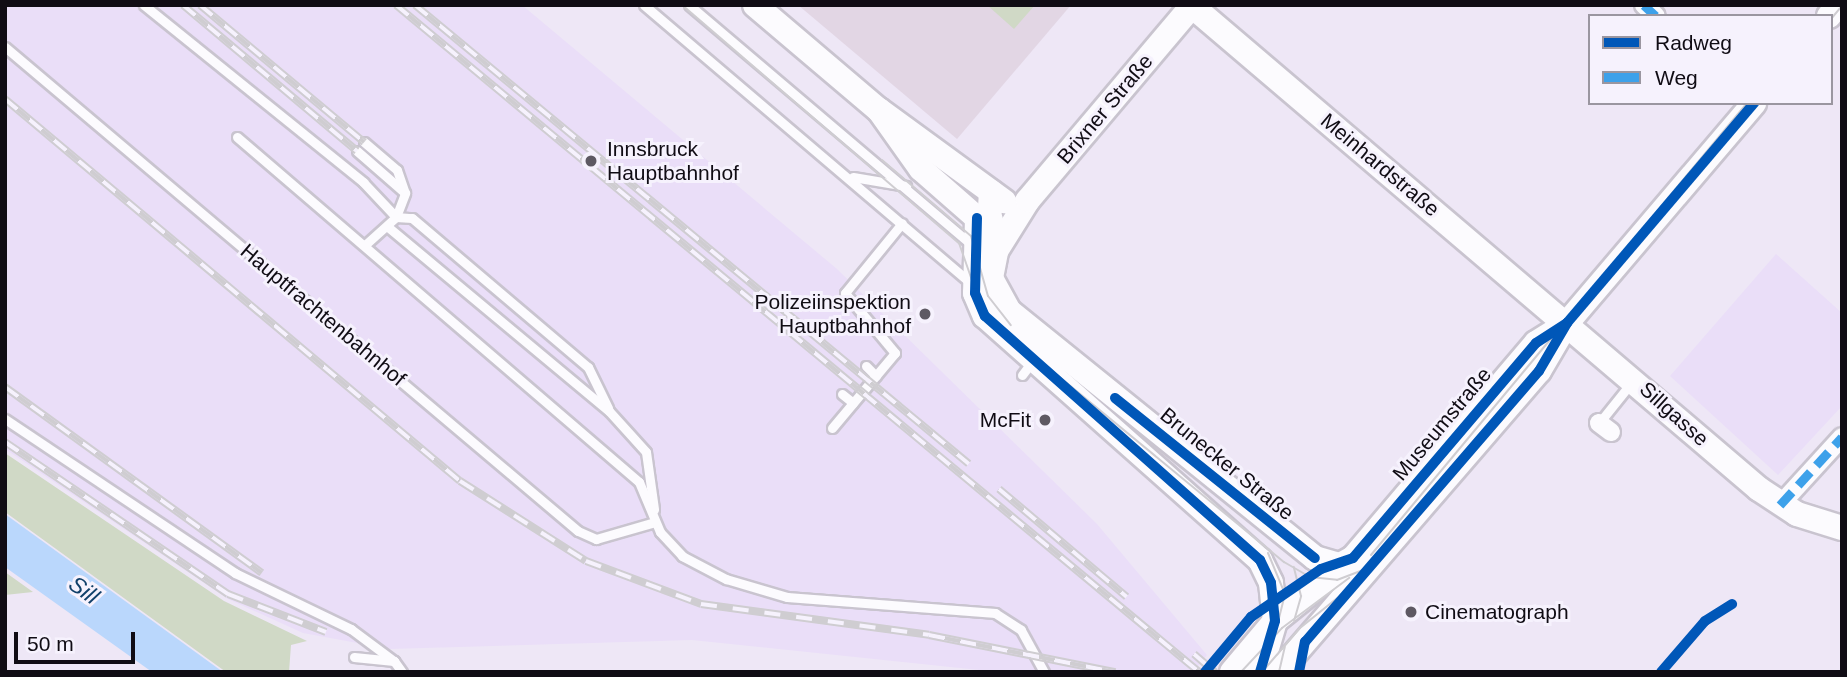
<!DOCTYPE html>
<html>
<head>
<meta charset="utf-8">
<style>
	body { margin:0 }
	#map { position:relative; width:1847px; height:677px; overflow:hidden; background:#eee7f6; font-family:Helvetica,sans-serif }
	div>[style] { position:absolute }
	[style*='--x'] { left:calc(var(--x)*1px); top:calc(var(--y)*1px); width:calc(var(--w)*1px); rotate:calc(var(--a)*1deg) }
	.commercial>* { inset:0; background:#e2d6e4 }
	.built>* { inset:0; background:#eadef8 }
	.green>* { inset:0; background:#d0d9c6 }
	.water>* { inset:0; background:#bad7fc }
	.roads { filter:drop-shadow(2px 0 #c9c4cf) drop-shadow(-2px 0 #c9c4cf) drop-shadow(0 2px #c9c4cf) drop-shadow(0 -2px #c9c4cf) }
	.lane>* { height:9px; margin:-4.5px; padding:0 4.5px; transform-origin:4.5px; border-radius:4.5px; background:#fcfbfe }
	.street>* { height:18px; margin:-9px; padding:0 9px; transform-origin:9px; border-radius:9px; background:#fcfbfe }
	.secondary>* { height:24px; margin:-12px; padding:0 12px; transform-origin:12px; border-radius:12px; background:#fcfbfe }
	.tram>* { height:2px; margin:-1px; padding:0 1px; transform-origin:1px; border-radius:1px; background:#cfcdd1 }
	.rail>* { height:8px; margin-top:-4px; transform-origin:0; background:repeating-linear-gradient(90deg,#f6f2fd 0 16px,#cfcdd1 0 32px); box-sizing:border-box; border-block:2px solid #cfcdd1 }
	.quiet>* { height:9px; margin-top:-4.5px; transform-origin:0; background:repeating-linear-gradient(90deg,#3da1ea 0 18px,transparent 0 27px) }
	.cycleway>* { height:10px; margin:-5px; padding:0 5px; transform-origin:5px; border-radius:5px; background:#0057b8 }
	.dots>* { width:19px; height:19px; translate:-50% -50%; box-sizing:border-box; border:4px solid #f6f2fd; border-radius:50% }
	span { translate:-50% -50%; white-space:nowrap; text-align:center; line-height:1.15; -webkit-text-stroke:6px #f6f2fd; paint-order:stroke }
	.street-label { font-size:21px; color:#100c14 }
	.poi-label { font-size:21px; color:#100c14 }
	.left { translate:0 -50%; text-align:left }
	.right { translate:-100% -50%; text-align:right }
	.water-label { font-size:23px; color:#11406a; font-style:italic }
	.frame { position:absolute; inset:0; border:7px solid #100c14; pointer-events:none }
	.legend { position:absolute; left:1588px; top:14px; width:245px; height:91px; box-sizing:border-box; background:#f6f2fd; border:2px solid #9a96a0; margin:0; padding:9px 12px; list-style:none; font-size:21px; color:#100c14 }
	.legend li { display:flex; align-items:center; gap:14px; height:35px }
	.legend b { width:35px; border:2px solid #9a96a0 }
	.scale { position:absolute; left:14px; top:632px; width:121px; height:32px; box-sizing:border-box; border:4px solid #100c14; border-top:0; padding-left:9px; font-size:21px; line-height:24px; white-space:nowrap; color:#100c14; -webkit-text-stroke:5px #f6f2fd; paint-order:stroke }
</style>
</head>
<body>
<div id="map">
	<div class="commercial">
		<i style="clip-path:polygon(798px 5px,1071px 5px,957px 139px)"></i>
	</div>
	<div class="built">
		<i style="clip-path:polygon(5px 5px,522px 5px,837px 269px,1097px 524px,1207px 655px,1193px 672px,998px 672px,692px 640px,390px 649px,303px 633px,228px 599px,5px 449px)"></i>
		<i style="clip-path:polygon(1776px 254px,1842px 313px,1842px 406px,1778px 475px,1670px 376px)"></i>
	</div>
	<div class="green">
		<i style="clip-path:polygon(987px 5px,1035px 5px,1014px 29px)"></i>
		<i style="clip-path:polygon(5px 453px,224px 601px,307px 641px,291px 645px,289px 672px,226px 672px,5px 512px)"></i>
		<i style="clip-path:polygon(5px 572px,33px 592px,5px 595px)"></i>
	</div>
	<div class="water">
		<i style="clip-path:polygon(5px 514px,223px 672px,152px 672px,5px 567px)"></i>
	</div>
	<div class="roads">
		<div class="lane">
			<i style="--x:144;--y:5;--w:282;--a:38.9"></i>
			<i style="--x:363;--y:182;--w:48;--a:46.7"></i>
			<i style="--x:644;--y:5;--w:427;--a:40.4"></i>
			<i style="--x:689;--y:5;--w:370;--a:40.3"></i>
			<i style="--x:5;--y:47;--w:750;--a:40.19"></i>
			<i style="--x:578;--y:531;--w:20;--a:24"></i>
			<i style="--x:596;--y:539;--w:61;--a:-16.1"></i>
			<i style="--x:237;--y:137;--w:530;--a:40.64"></i>
			<i style="--x:639;--y:482;--w:54;--a:67.2"></i>
			<i style="--x:660;--y:532;--w:33;--a:47"></i>
			<i style="--x:682;--y:556;--w:50;--a:27.6"></i>
			<i style="--x:726;--y:579;--w:64;--a:16.4"></i>
			<i style="--x:787;--y:597;--w:209;--a:4.4"></i>
			<i style="--x:995;--y:613;--w:31;--a:33"></i>
			<i style="--x:1021;--y:630;--w:48;--a:61.3"></i>
			<i style="--x:364;--y:142;--w:43;--a:40.3"></i>
			<i style="--x:397;--y:170;--w:24;--a:71"></i>
			<i style="--x:357;--y:151;--w:62;--a:41.1"></i>
			<i style="--x:853;--y:177;--w:54;--a:9.6"></i>
			<i style="--x:396;--y:217;--w:16;--a:4"></i>
			<i style="--x:412;--y:218;--w:231;--a:40.3"></i>
			<i style="--x:588;--y:367;--w:46;--a:64"></i>
			<i style="--x:388;--y:227;--w:288;--a:39.8"></i>
			<i style="--x:609;--y:411;--w:55;--a:47.9"></i>
			<i style="--x:646;--y:452;--w:58;--a:82"></i>
			<i style="--x:366;--y:244;--w:40;--a:-42"></i>
			<i style="--x:396;--y:217;--w:26;--a:-69"></i>
			<i style="--x:866;--y:366;--w:14;--a:45"></i>
			<i style="--x:1022;--y:375;--w:15;--a:-53"></i>
			<i style="--x:842;--y:394;--w:14;--a:39"></i>
			<i style="--x:5;--y:419;--w:277;--a:33.8"></i>
			<i style="--x:235;--y:573;--w:129;--a:25.8"></i>
			<i style="--x:351;--y:629;--w:54;--a:36.7"></i>
			<i style="--x:1599;--y:423;--w:51;--a:-51.3"></i>
			<i style="--x:832;--y:428;--w:98;--a:-50"></i>
			<i style="--x:895;--y:353;--w:78;--a:-129.8"></i>
			<i style="--x:845;--y:293;--w:90;--a:-50.8"></i>
			<i style="--x:354;--y:657;--w:40;--a:5.7"></i>
			<i style="--x:394;--y:661;--w:14;--a:54"></i>
		</div>
		<div class="street">
			<i style="--x:1644;--y:5;--w:16;--a:43"></i>
			<i style="--x:1599;--y:423;--w:15;--a:37"></i>
			<i style="--x:1780;--y:505;--w:92;--a:-47.6"></i>
		</div>
		<div class="secondary">
			<i style="--x:755;--y:5;--w:162;--a:40.3"></i>
			<i style="--x:879;--y:110;--w:155;--a:36.1"></i>
			<i style="--x:1829;--y:16;--w:14;--a:-51"></i>
			<i style="--x:879;--y:110;--w:72;--a:54.6"></i>
			<i style="--x:921;--y:169;--w:74;--a:41.2"></i>
			<i style="--x:977;--y:218;--w:14;--a:8"></i>
			<i style="--x:991;--y:192;--w:77;--a:93.7"></i>
			<i style="--x:986;--y:269;--w:48;--a:61.3"></i>
			<i style="--x:1009;--y:311;--w:393;--a:38.9"></i>
			<i style="--x:1315;--y:558;--w:26;--a:16"></i>
			<i style="--x:1340;--y:565;--w:15;--a:-28"></i>
			<i style="--x:977;--y:218;--w:75;--a:91.5"></i>
			<i style="--x:975;--y:293;--w:25;--a:67"></i>
			<i style="--x:985;--y:316;--w:368;--a:41.6"></i>
			<i style="--x:1260;--y:560;--w:25;--a:64"></i>
			<i style="--x:1271;--y:583;--w:38;--a:84"></i>
			<i style="--x:1275;--y:621;--w:53;--a:106.4"></i>
			<i style="--x:990;--y:283;--w:33;--a:-79"></i>
			<i style="--x:996;--y:251;--w:60;--a:-57.9"></i>
			<i style="--x:1028;--y:200;--w:254;--a:-49.8"></i>
			<i style="--x:1192;--y:6;--w:745;--a:40.43"></i>
			<i style="--x:1759;--y:489;--w:45;--a:33.3"></i>
			<i style="--x:1797;--y:514;--w:47;--a:17.3"></i>
			<i style="--x:1232;--y:672;--w:67;--a:-49.9"></i>
			<i style="--x:1275;--y:621;--w:100;--a:-38.9"></i>
			<i style="--x:1353;--y:558;--w:282;--a:-49.6"></i>
			<i style="--x:1536;--y:343;--w:36;--a:-32"></i>
			<i style="--x:1279;--y:672;--w:398;--a:-49.2"></i>
			<i style="--x:1539;--y:371;--w:56;--a:-59.7"></i>
			<i style="--x:1567;--y:323;--w:289;--a:-49.6"></i>
		</div>
	</div>
	<div class="tram">
		<i style="--x:682;--y:5;--w:365;--a:40.7"></i>
		<i style="--x:959;--y:243;--w:67;--a:70.8"></i>
		<i style="--x:981;--y:306;--w:21;--a:53"></i>
		<i style="--x:994;--y:323;--w:376;--a:39.5"></i>
		<i style="--x:1284;--y:562;--w:30;--a:30"></i>
		<i style="--x:1310;--y:577;--w:27;--a:6"></i>
		<i style="--x:1337;--y:580;--w:30;--a:-21"></i>
		<i style="--x:1365;--y:569;--w:25;--a:-42"></i>
		<i style="--x:1831;--y:19;--w:17;--a:-50"></i>
		<i style="--x:882;--y:160;--w:117;--a:40.5"></i>
		<i style="--x:971;--y:236;--w:62;--a:74.2"></i>
		<i style="--x:988;--y:296;--w:37;--a:52"></i>
		<i style="--x:1268;--y:553;--w:44;--a:67.5"></i>
		<i style="--x:1285;--y:594;--w:38;--a:104"></i>
		<i style="--x:1371;--y:555;--w:588;--a:-50.24"></i>
		<i style="--x:1294;--y:621;--w:26;--a:-74"></i>
		<i style="--x:1301;--y:596;--w:30;--a:-104"></i>
		<i style="--x:1241;--y:672;--w:60;--a:-47"></i>
		<i style="--x:1282;--y:628;--w:84;--a:-36.7"></i>
		<i style="--x:1262;--y:672;--w:58;--a:-49.2"></i>
		<i style="--x:1300;--y:628;--w:78;--a:-38.8"></i>
		<i style="--x:1279;--y:672;--w:26;--a:-77"></i>
	</div>
	<div class="rail">
		<i style="--x:183;--y:5;--w:227;--a:40"></i>
		<i style="--x:200;--y:5;--w:214;--a:39.9"></i>
		<i style="--x:396;--y:5;--w:1044;--a:39.71"></i>
		<i style="--x:415;--y:5;--w:719;--a:39.64"></i>
		<i style="--x:5;--y:99;--w:594;--a:40.02"></i>
		<i style="--x:460;--y:481;--w:149;--a:32.4"></i>
		<i style="--x:586;--y:561;--w:123;--a:20.5"></i>
		<i style="--x:701;--y:604;--w:230;--a:7.7"></i>
		<i style="--x:929;--y:635;--w:190;--a:11.3"></i>
		<i style="--x:5;--y:387;--w:317;--a:35.9"></i>
		<i style="--x:5;--y:442;--w:270;--a:34.3"></i>
		<i style="--x:228;--y:594;--w:105;--a:21.2"></i>
		<i style="--x:999;--y:489;--w:167;--a:40.2"></i>
		<i style="--x:1194;--y:654;--w:28;--a:41"></i>
	</div>
	<div class="quiet">
		<i style="--x:1644;--y:5;--w:16;--a:43"></i>
		<i style="--x:1780;--y:505;--w:92;--a:-47.6"></i>
	</div>
	<div class="cycleway">
		<i style="--x:977;--y:218;--w:75;--a:91.5"></i>
		<i style="--x:975;--y:293;--w:25;--a:67"></i>
		<i style="--x:985;--y:316;--w:368;--a:41.6"></i>
		<i style="--x:1260;--y:560;--w:25;--a:64"></i>
		<i style="--x:1271;--y:583;--w:38;--a:84"></i>
		<i style="--x:1275;--y:621;--w:53;--a:106.4"></i>
		<i style="--x:1115;--y:398;--w:256;--a:38.7"></i>
		<i style="--x:1205;--y:672;--w:72;--a:-50.1"></i>
		<i style="--x:1251;--y:617;--w:85;--a:-34.4"></i>
		<i style="--x:1321;--y:569;--w:34;--a:-19"></i>
		<i style="--x:1353;--y:558;--w:282;--a:-49.6"></i>
		<i style="--x:1536;--y:343;--w:37;--a:-33"></i>
		<i style="--x:1299;--y:672;--w:31;--a:-79"></i>
		<i style="--x:1305;--y:642;--w:358;--a:-49.2"></i>
		<i style="--x:1539;--y:371;--w:56;--a:-59.7"></i>
		<i style="--x:1567;--y:323;--w:289;--a:-49.6"></i>
		<i style="--x:1661;--y:672;--w:67;--a:-49.2"></i>
		<i style="--x:1705;--y:621;--w:32;--a:-32"></i>
	</div>
	<div class="dots">
		<i style="left:591px;top:161px;background:#5e5963"></i>
		<i style="left:925px;top:314px;background:#5e5963"></i>
		<i style="left:1045px;top:420px;background:#5e5963"></i>
		<i style="left:1411px;top:612px;background:#5e5963"></i>
	</div>
	<div class="street-label">
		<span style="left:1105px;top:109px;rotate:-50deg">Brixner Straße</span>
		<span style="left:1380px;top:165px;rotate:40deg">Meinhardstraße</span>
		<span style="left:323px;top:315px;rotate:40deg">Hauptfrachtenbahnhof</span>
		<span style="left:1674px;top:414px;rotate:42deg">Sillgasse</span>
		<span style="left:1442px;top:424px;rotate:-50deg">Museumstraße</span>
		<span style="left:1227px;top:464px;rotate:39deg">Brunecker Straße</span>
	</div>
	<div class="poi-label">
		<span class="left" style="left:607px;top:161px">Innsbruck<br>Hauptbahnhof</span>
		<span class="right" style="left:911px;top:314px">Polizeiinspektion<br>Hauptbahnhof</span>
		<span class="right" style="left:1031px;top:420px">McFit</span>
		<span class="left" style="left:1425px;top:612px">Cinematograph</span>
	</div>
	<div class="water-label">
		<span style="left:84px;top:590px;rotate:36deg">Sill</span>
	</div>
	<div class="frame"></div>
	<ul class="legend">
	<li><b style="height:9px;background:#0057b8"></b>Radweg</li>
	<li><b style="height:9px;background:#3da1ea"></b>Weg</li>
	</ul>
	<div class="scale">50 m</div>
</div>
</body>
</html>
